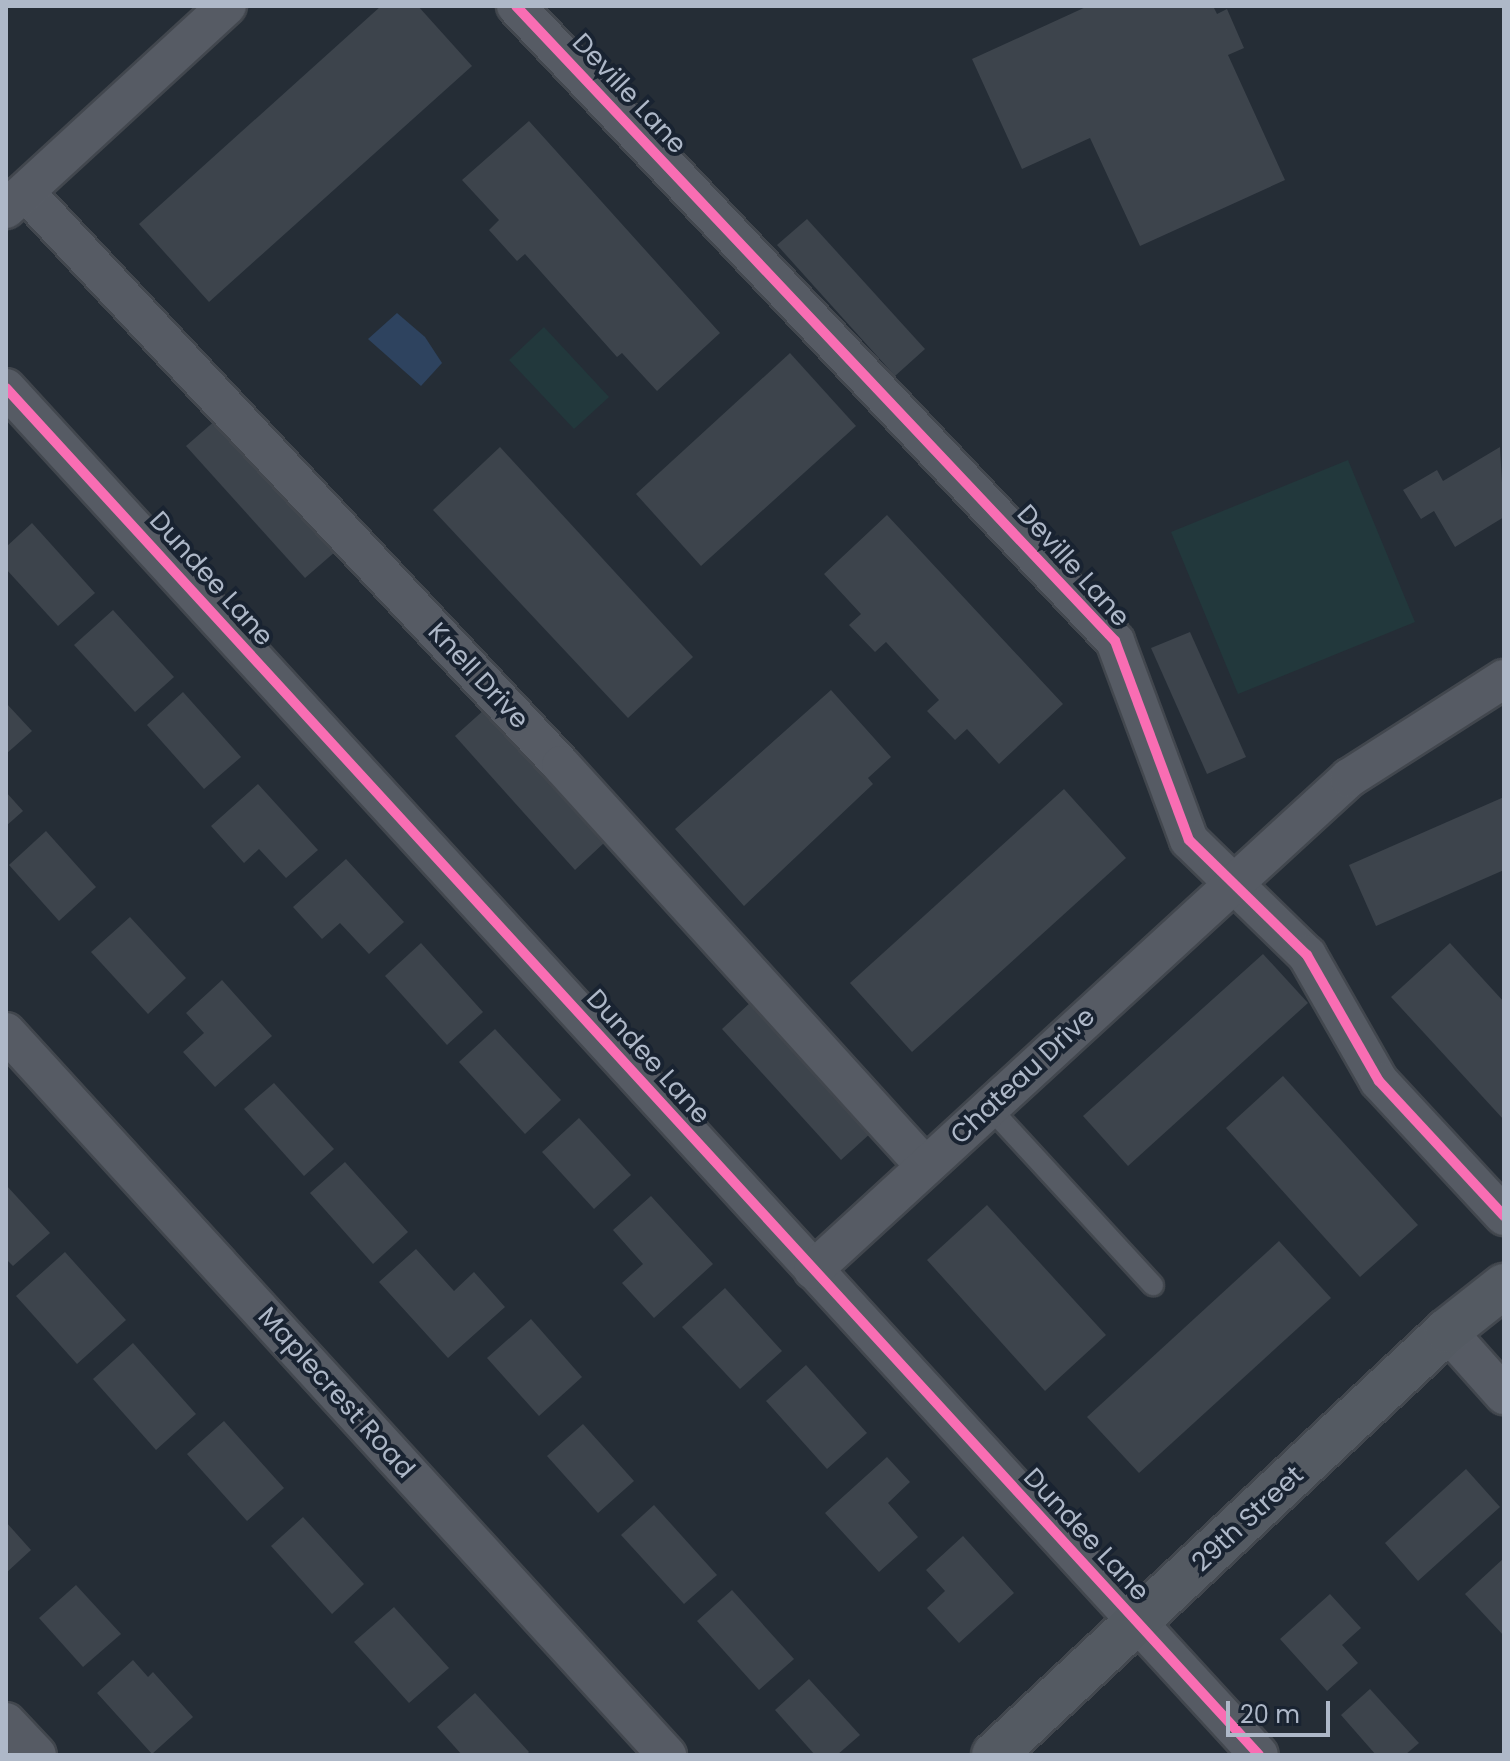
<!DOCTYPE html>
<html>
<head>
<meta charset="utf-8">
<style>
	body { margin:0 }
	#map { position:relative; width:1510px; height:1761px; overflow:hidden; background:#252d36; font-family:Poppins,sans-serif }
	div>[style] { position:absolute }
	[style*='--x'] { left:calc(var(--x)*1px); top:calc(var(--y)*1px); width:calc(var(--w)*1px); rotate:calc(var(--a)*1deg) }
	.green>* { inset:0; background:#22383c }
	.water>* { inset:0; background:#2e435f }
	.building>* { inset:0; background:#3d444c }
	.roads { filter:drop-shadow(2px 0 #42474e) drop-shadow(-2px 0 #42474e) drop-shadow(0 2px #42474e) drop-shadow(0 -2px #42474e) }
	.lane>* { height:20px; margin:-10px; padding:0 10px; transform-origin:10px; border-radius:10px; background:#565b64 }
	.street>* { height:38px; margin:-19px; padding:0 19px; transform-origin:19px; border-radius:19px; background:#565b64 }
	.secondary>* { height:44px; margin:-22px; padding:0 22px; transform-origin:22px; border-radius:22px; background:#545a62 }
	.cycleway>* { height:10px; margin:-5px; padding:0 5px; transform-origin:5px; border-radius:5px; background:#f96db3 }
	span { translate:-50% -50%; white-space:nowrap; text-align:center; line-height:1.15; -webkit-text-stroke:8px #192331; paint-order:stroke }
	.street-label { font-size:26px; color:#aeb8c8 }
	.frame { position:absolute; inset:0; border:8px solid #aeb8c8; pointer-events:none }
	.scale { position:absolute; left:1226px; top:1701px; width:104px; height:36px; box-sizing:border-box; border:4px solid #aeb8c8; border-top:0; padding-left:10px; font-size:24px; line-height:28px; white-space:nowrap; color:#aeb8c8; -webkit-text-stroke:6px #192331; paint-order:stroke }
</style>
</head>
<body>
<div id="map">
	<div class="green">
		<i style="clip-path:polygon(544px 327px,609px 397px,574px 429px,509px 360px)"></i>
		<i style="clip-path:polygon(1348px 460px,1415px 622px,1238px 694px,1171px 532px)"></i>
	</div>
	<div class="water">
		<i style="clip-path:polygon(397px 313px,425px 337px,442px 363px,421px 386px,368px 339px)"></i>
	</div>
	<div class="building">
		<i style="clip-path:polygon(381px 6px,418px 6px,472px 66px,209px 302px,139px 224px)"></i>
		<i style="clip-path:polygon(1088px 6px,1213px 6px,1217px 14px,1227px 9px,1244px 48px,1228px 55px,1285px 180px,1140px 246px,1090px 138px,1022px 169px,972px 59px)"></i>
		<i style="clip-path:polygon(529px 121px,720px 333px,657px 391px,622px 353px,617px 357px,525px 254px,517px 261px,489px 230px,499px 220px,462px 180px)"></i>
		<i style="clip-path:polygon(807px 219px,925px 349px,895px 376px,777px 245px)"></i>
		<i style="clip-path:polygon(790px 353px,856px 426px,701px 566px,636px 494px)"></i>
		<i style="clip-path:polygon(217px 419px,336px 551px,305px 578px,186px 446px)"></i>
		<i style="clip-path:polygon(500px 447px,693px 657px,628px 718px,433px 510px)"></i>
		<i style="clip-path:polygon(1500px 447px,1504px 517px,1455px 547px,1434px 511px,1421px 519px,1403px 490px,1437px 470px,1443px 481px)"></i>
		<i style="clip-path:polygon(887px 515px,1063px 704px,999px 764px,967px 729px,955px 740px,927px 711px,939px 700px,886px 642px,875px 652px,849px 625px,861px 614px,824px 574px)"></i>
		<i style="clip-path:polygon(32px 523px,95px 593px,58px 626px,6px 569px,6px 547px)"></i>
		<i style="clip-path:polygon(113px 610px,174px 677px,135px 712px,74px 645px)"></i>
		<i style="clip-path:polygon(1190px 632px,1246px 757px,1207px 774px,1151px 648px)"></i>
		<i style="clip-path:polygon(831px 690px,891px 757px,868px 778px,873px 784px,744px 906px,675px 829px)"></i>
		<i style="clip-path:polygon(183px 692px,241px 757px,204px 789px,147px 725px)"></i>
		<i style="clip-path:polygon(6px 703px,32px 731px,6px 754px)"></i>
		<i style="clip-path:polygon(485px 709px,605px 842px,575px 870px,455px 736px)"></i>
		<i style="clip-path:polygon(258px 784px,318px 850px,286px 878px,259px 849px,244px 863px,211px 826px)"></i>
		<i style="clip-path:polygon(1064px 789px,1126px 858px,912px 1052px,850px 983px)"></i>
		<i style="clip-path:polygon(6px 792px,23px 811px,6px 826px)"></i>
		<i style="clip-path:polygon(1504px 797px,1504px 870px,1376px 926px,1349px 865px)"></i>
		<i style="clip-path:polygon(46px 831px,96px 887px,59px 921px,9px 865px)"></i>
		<i style="clip-path:polygon(346px 859px,404px 922px,369px 954px,340px 923px,322px 939px,293px 907px)"></i>
		<i style="clip-path:polygon(130px 917px,186px 978px,148px 1014px,91px 952px)"></i>
		<i style="clip-path:polygon(421px 943px,483px 1012px,447px 1045px,385px 976px)"></i>
		<i style="clip-path:polygon(1450px 943px,1504px 1002px,1504px 1120px,1391px 997px)"></i>
		<i style="clip-path:polygon(1263px 954px,1308px 1003px,1128px 1166px,1083px 1116px)"></i>
		<i style="clip-path:polygon(222px 980px,272px 1036px,215px 1087px,183px 1052px,204px 1033px,186px 1013px)"></i>
		<i style="clip-path:polygon(753px 1000px,872px 1132px,841px 1160px,722px 1029px)"></i>
		<i style="clip-path:polygon(495px 1029px,561px 1100px,525px 1134px,459px 1062px)"></i>
		<i style="clip-path:polygon(1283px 1076px,1418px 1225px,1360px 1277px,1226px 1128px)"></i>
		<i style="clip-path:polygon(274px 1083px,334px 1149px,304px 1176px,244px 1109px)"></i>
		<i style="clip-path:polygon(579px 1118px,631px 1175px,594px 1209px,542px 1152px)"></i>
		<i style="clip-path:polygon(345px 1162px,408px 1232px,373px 1264px,310px 1193px)"></i>
		<i style="clip-path:polygon(6px 1185px,50px 1233px,13px 1266px,6px 1259px)"></i>
		<i style="clip-path:polygon(651px 1196px,713px 1264px,654px 1318px,622px 1283px,643px 1264px,613px 1230px)"></i>
		<i style="clip-path:polygon(987px 1205px,1106px 1335px,1045px 1391px,927px 1260px)"></i>
		<i style="clip-path:polygon(1279px 1241px,1331px 1298px,1139px 1473px,1087px 1417px)"></i>
		<i style="clip-path:polygon(416px 1249px,454px 1291px,474px 1272px,505px 1307px,448px 1358px,379px 1282px)"></i>
		<i style="clip-path:polygon(65px 1252px,126px 1320px,77px 1364px,16px 1296px)"></i>
		<i style="clip-path:polygon(725px 1288px,782px 1351px,740px 1389px,682px 1327px)"></i>
		<i style="clip-path:polygon(531px 1319px,582px 1377px,539px 1416px,487px 1358px)"></i>
		<i style="clip-path:polygon(133px 1343px,196px 1414px,156px 1450px,93px 1379px)"></i>
		<i style="clip-path:polygon(806px 1365px,867px 1433px,827px 1469px,766px 1401px)"></i>
		<i style="clip-path:polygon(224px 1421px,284px 1488px,247px 1521px,187px 1454px)"></i>
		<i style="clip-path:polygon(583px 1424px,634px 1481px,598px 1513px,547px 1456px)"></i>
		<i style="clip-path:polygon(887px 1457px,910px 1482px,888px 1503px,918px 1537px,879px 1572px,825px 1513px)"></i>
		<i style="clip-path:polygon(1466px 1469px,1500px 1507px,1418px 1581px,1385px 1543px)"></i>
		<i style="clip-path:polygon(654px 1505px,717px 1575px,684px 1604px,621px 1535px)"></i>
		<i style="clip-path:polygon(303px 1517px,364px 1584px,332px 1614px,271px 1546px)"></i>
		<i style="clip-path:polygon(6px 1522px,31px 1550px,6px 1573px)"></i>
		<i style="clip-path:polygon(963px 1536px,1014px 1593px,959px 1643px,927px 1608px,945px 1591px,926px 1570px)"></i>
		<i style="clip-path:polygon(1504px 1558px,1504px 1636px,1465px 1594px)"></i>
		<i style="clip-path:polygon(76px 1585px,121px 1634px,83px 1667px,39px 1618px)"></i>
		<i style="clip-path:polygon(732px 1590px,794px 1659px,759px 1690px,697px 1621px)"></i>
		<i style="clip-path:polygon(1330px 1594px,1361px 1628px,1342px 1645px,1358px 1663px,1327px 1691px,1280px 1639px)"></i>
		<i style="clip-path:polygon(394px 1607px,449px 1668px,409px 1703px,354px 1642px)"></i>
		<i style="clip-path:polygon(133px 1660px,148px 1677px,153px 1672px,193px 1717px,152px 1754px,97px 1693px)"></i>
		<i style="clip-path:polygon(809px 1679px,860px 1735px,837px 1755px,815px 1755px,775px 1710px)"></i>
		<i style="clip-path:polygon(1370px 1689px,1419px 1743px,1405px 1755px,1376px 1755px,1341px 1715px)"></i>
		<i style="clip-path:polygon(475px 1693px,529px 1752px,526px 1755px,462px 1755px,437px 1727px)"></i>
	</div>
	<div class="roads">
		<div class="lane">
			<i style="--x:990;--y:1108;--w:241;--a:47.4"></i>
		</div>
		<div class="street">
			<i style="--x:516;--y:6;--w:873;--a:46.67"></i>
			<i style="--x:1115;--y:641;--w:212;--a:69.6"></i>
			<i style="--x:1189;--y:840;--w:165;--a:44.3"></i>
			<i style="--x:1307;--y:955;--w:145;--a:60.3"></i>
			<i style="--x:1379;--y:1081;--w:184;--a:47.2"></i>
			<i style="--x:25;--y:192;--w:785;--a:46.91"></i>
			<i style="--x:561;--y:765;--w:542;--a:47.77"></i>
			<i style="--x:6;--y:209;--w:300;--a:-42.6"></i>
			<i style="--x:6;--y:388;--w:1854;--a:47.49"></i>
			<i style="--x:6;--y:1032;--w:980;--a:47.57"></i>
			<i style="--x:813;--y:1270;--w:728;--a:-42.55"></i>
			<i style="--x:1349;--y:778;--w:184;--a:-32.6"></i>
			<i style="--x:1447;--y:1331;--w:86;--a:48.3"></i>
			<i style="--x:6;--y:1722;--w:45;--a:46.8"></i>
		</div>
		<div class="secondary">
			<i style="--x:994;--y:1755;--w:620;--a:-43.11"></i>
			<i style="--x:1447;--y:1331;--w:73;--a:-38.3"></i>
		</div>
	</div>
	<div class="cycleway">
		<i style="--x:516;--y:6;--w:873;--a:46.67"></i>
		<i style="--x:1115;--y:641;--w:212;--a:69.6"></i>
		<i style="--x:1189;--y:840;--w:165;--a:44.3"></i>
		<i style="--x:1307;--y:955;--w:145;--a:60.3"></i>
		<i style="--x:1379;--y:1081;--w:184;--a:47.2"></i>
		<i style="--x:6;--y:388;--w:1854;--a:47.49"></i>
	</div>
	<div class="street-label">
		<span style="left:629px;top:94px;rotate:47deg">Deville Lane</span>
		<span style="left:1073px;top:566px;rotate:48deg">Deville Lane</span>
		<span style="left:211px;top:579px;rotate:48deg">Dundee Lane</span>
		<span style="left:478px;top:676px;rotate:47deg">Knell Drive</span>
		<span style="left:648px;top:1057px;rotate:48deg">Dundee Lane</span>
		<span style="left:1023px;top:1076px;rotate:-43deg">Chateau Drive</span>
		<span style="left:336px;top:1393px;rotate:48deg">Maplecrest Road</span>
		<span style="left:1248px;top:1519px;rotate:-43deg">29th Street</span>
		<span style="left:1086px;top:1535px;rotate:47deg">Dundee Lane</span>
	</div>
	<div class="frame"></div>
	<div class="scale">20 m</div>
</div>
</body>
</html>
